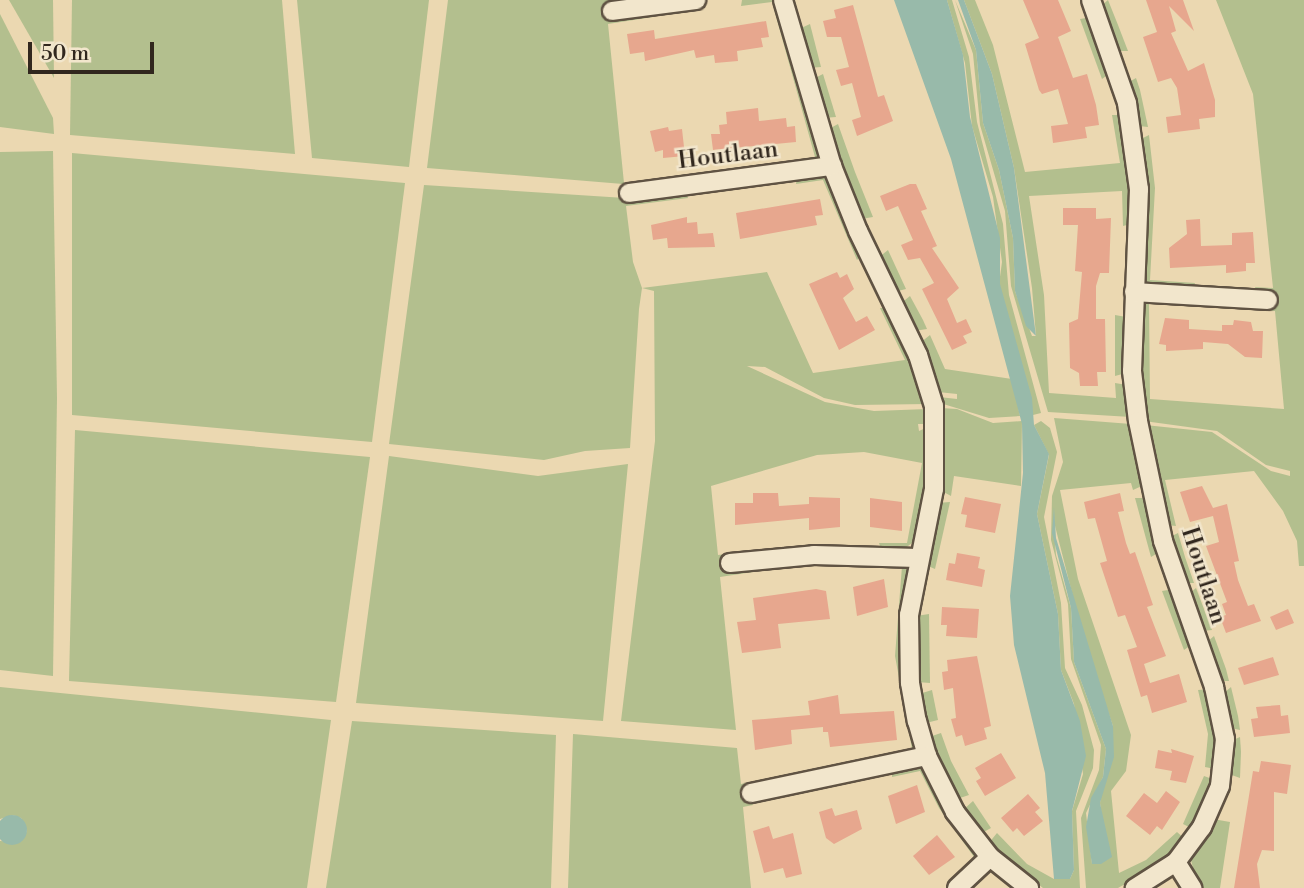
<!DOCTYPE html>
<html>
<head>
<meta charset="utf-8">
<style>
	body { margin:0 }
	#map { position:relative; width:1304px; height:888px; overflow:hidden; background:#ebd8b1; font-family:"Libre Bodoni",serif }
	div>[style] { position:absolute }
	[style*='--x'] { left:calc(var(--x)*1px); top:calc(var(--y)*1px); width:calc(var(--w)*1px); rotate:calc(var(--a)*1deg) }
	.green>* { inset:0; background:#b3bf8e }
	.water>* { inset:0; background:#98baaa }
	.round { border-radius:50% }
	.building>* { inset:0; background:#e7a78e }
	.roads { filter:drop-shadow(2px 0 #605343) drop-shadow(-2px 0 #605343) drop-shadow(0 2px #605343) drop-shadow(0 -2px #605343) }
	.minor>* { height:18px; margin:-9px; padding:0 9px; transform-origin:9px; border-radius:9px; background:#f2e6cc }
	span { translate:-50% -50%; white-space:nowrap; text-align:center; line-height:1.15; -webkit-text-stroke:5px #f2e6cc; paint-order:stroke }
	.street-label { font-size:24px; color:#31271e }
	.scale { position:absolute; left:28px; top:42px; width:126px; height:32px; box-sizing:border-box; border:4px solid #31271e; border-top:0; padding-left:9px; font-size:21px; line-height:24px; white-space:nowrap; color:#31271e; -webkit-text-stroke:5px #f2e6cc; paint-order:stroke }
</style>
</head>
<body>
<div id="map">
	<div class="green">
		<i style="clip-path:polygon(9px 0,53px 0,54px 78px)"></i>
		<i style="clip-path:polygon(72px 0,282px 0,295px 154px,70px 135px)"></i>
		<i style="clip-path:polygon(297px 0,429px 0,409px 167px,312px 158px)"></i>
		<i style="clip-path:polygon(448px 0,614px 0,612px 6px,649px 10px,653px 17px,608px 24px,624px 183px,691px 175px,689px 181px,625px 190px,623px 184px,427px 168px)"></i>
		<i style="clip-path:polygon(742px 0,777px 0,820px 160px,779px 169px,776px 164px,815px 157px,772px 2px,741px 6px)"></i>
		<i style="clip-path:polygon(947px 0,952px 0,969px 57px,977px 122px,1003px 224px,1009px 295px,1041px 413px,1033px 415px,999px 284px,1002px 262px,993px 197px,972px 126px,965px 63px)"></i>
		<i style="clip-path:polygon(955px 0,976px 50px,983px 123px,999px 170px,1013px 238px,1015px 291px,1032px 336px,1036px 336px,1032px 288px,1014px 168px,992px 74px,964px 0,975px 0,993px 45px,1025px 172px,1120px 163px,1112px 115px,1124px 115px,1135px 223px,1123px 226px,1122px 191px,1029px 196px,1044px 295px,1049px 393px,1116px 398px,1115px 383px,1127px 385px,1131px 417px,1048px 412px,1011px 286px,1005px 211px,980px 125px,973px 54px)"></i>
		<i style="clip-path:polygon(1108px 0,1118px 25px,1128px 51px,1119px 51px,1101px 6px)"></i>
		<i style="clip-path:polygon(1216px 0,1304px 0,1304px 566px,1299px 566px,1297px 541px,1283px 511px,1254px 471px,1165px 480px,1176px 526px,1167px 525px,1145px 425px,1212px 432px,1271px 471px,1290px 476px,1290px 471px,1266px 465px,1217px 431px,1144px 421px,1140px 387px,1144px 300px,1191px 300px,1193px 306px,1149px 303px,1150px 399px,1284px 409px,1275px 311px,1259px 310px,1262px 304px,1255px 287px,1273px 288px,1253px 94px)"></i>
		<i style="clip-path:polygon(0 14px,53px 118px,54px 134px,0 127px)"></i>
		<i style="clip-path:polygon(1092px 17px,1113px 71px,1102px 79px,1080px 19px)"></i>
		<i style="clip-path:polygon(810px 24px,821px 67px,808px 68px,799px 29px)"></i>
		<i style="clip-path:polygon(823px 74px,836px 117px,823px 118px,811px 80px)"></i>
		<i style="clip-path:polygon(1136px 78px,1140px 90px,1148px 127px,1139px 126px,1129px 82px)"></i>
		<i style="clip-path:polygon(838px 124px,855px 172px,873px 217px,861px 219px,827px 130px)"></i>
		<i style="clip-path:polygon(1149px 135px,1155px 188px,1150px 280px,1195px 283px,1193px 291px,1147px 285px,1144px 280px,1147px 198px,1141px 139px)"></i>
		<i style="clip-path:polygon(53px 151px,57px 398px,53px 676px,0 670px,0 152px)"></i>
		<i style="clip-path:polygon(72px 153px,405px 183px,372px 442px,72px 415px)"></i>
		<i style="clip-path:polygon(821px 173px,827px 176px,862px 254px,857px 260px,823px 180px,796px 184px,797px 177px)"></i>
		<i style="clip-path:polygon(424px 185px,625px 198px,685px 191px,688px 198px,626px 206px,633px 262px,642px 288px,767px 272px,813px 373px,905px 360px,880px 308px,888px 308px,917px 366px,928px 404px,855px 405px,824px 398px,765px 367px,747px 366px,825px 402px,874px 411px,928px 409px,930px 424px,918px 424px,919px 431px,930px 426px,928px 485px,916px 540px,904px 549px,881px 549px,879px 543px,907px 543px,922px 463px,864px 452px,817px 455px,711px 486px,718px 555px,763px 549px,760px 556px,721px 561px,722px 569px,750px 566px,753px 572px,720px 577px,736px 730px,621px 721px,655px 441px,654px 291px,642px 288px,639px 309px,630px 448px,585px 451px,544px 460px,389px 444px)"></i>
		<i style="clip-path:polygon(888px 250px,906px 289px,894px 292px,878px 258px)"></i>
		<i style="clip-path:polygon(910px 296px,923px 320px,927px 329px,914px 331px,900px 304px)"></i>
		<i style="clip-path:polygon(1115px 315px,1126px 317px,1126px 373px,1115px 376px)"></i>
		<i style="clip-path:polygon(930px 335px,945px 369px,1012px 379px,1020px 416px,989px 418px,940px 403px,939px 397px,957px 399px,957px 394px,938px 392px,920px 343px)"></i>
		<i style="clip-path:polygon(941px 408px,957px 409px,993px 423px,1022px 421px,1021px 486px,954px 476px,951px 496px,940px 490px)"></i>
		<i style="clip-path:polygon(evenodd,1054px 418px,1131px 424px,1144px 485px,1133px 490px,1131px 483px,1060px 490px,1078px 579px,1131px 735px,1126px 771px,1111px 791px,1119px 873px,1146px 860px,1177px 832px,1186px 840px,1164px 862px,1118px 888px,1086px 888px,1081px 818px,1099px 770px,1101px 745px,1071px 659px,1068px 604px,1051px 540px,1052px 496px,1063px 462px,1054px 418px,1053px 518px,1085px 644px,1113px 726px,1100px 803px,1106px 843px,1092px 864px,1086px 813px,1103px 777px,1106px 749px,1074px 662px,1071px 608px,1056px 555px,1053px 518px)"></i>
		<i style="clip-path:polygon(1041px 421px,1050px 428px,1057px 452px,1044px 517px,1061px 603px,1065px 668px,1082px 705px,1094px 750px,1093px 768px,1076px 811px,1080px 888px,1043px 888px,988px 844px,997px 833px,1027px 864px,1054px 879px,1070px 879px,1074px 870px,1072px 811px,1083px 774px,1074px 704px,1061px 670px,1058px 614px,1037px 514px,1049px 455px,1034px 425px)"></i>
		<i style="clip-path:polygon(75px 430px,370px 457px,336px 702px,69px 681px)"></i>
		<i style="clip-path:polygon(389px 456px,538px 476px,628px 464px,603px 721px,356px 703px)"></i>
		<i style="clip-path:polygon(1135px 498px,1147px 498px,1161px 551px,1151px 557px)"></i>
		<i style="clip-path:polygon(950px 502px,935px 569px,923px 564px,937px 503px)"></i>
		<i style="clip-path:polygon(1178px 533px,1185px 557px,1194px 583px,1185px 583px,1170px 537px)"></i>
		<i style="clip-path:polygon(861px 558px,907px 565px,909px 571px,906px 594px,918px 743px,916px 753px,880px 762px,876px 756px,912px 749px,895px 656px,902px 566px,859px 565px)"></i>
		<i style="clip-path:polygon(1196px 588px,1212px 630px,1202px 631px,1189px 594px)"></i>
		<i style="clip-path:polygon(1174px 589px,1194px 643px,1184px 650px,1162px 591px)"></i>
		<i style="clip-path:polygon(929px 614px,930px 683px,917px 682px,916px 616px)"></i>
		<i style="clip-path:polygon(1214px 636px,1226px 669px,1229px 681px,1220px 681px,1207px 642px)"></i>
		<i style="clip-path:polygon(0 687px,331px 720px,307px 888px,0 888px,0 841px,20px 842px,27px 831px,21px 818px,13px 815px,0 819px)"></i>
		<i style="clip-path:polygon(1231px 687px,1238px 716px,1240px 730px,1231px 728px,1224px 693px)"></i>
		<i style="clip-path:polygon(1210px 689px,1217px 720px,1218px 767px,1210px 768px,1205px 767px,1208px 734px,1198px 690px)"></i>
		<i style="clip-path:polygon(932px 690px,938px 720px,926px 723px,919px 694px)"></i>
		<i style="clip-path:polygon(352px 721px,556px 735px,551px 888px,326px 888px)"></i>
		<i style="clip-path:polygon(941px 733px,951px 761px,969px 795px,957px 799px,937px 758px,929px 737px)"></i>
		<i style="clip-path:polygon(573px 734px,737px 748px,741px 784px,783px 775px,781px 782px,750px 798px,753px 805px,743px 807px,751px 888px,568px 888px)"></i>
		<i style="clip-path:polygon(1240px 737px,1241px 752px,1240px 778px,1229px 774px,1231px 741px)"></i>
		<i style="clip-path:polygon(922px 766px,978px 852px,978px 860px,953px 885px,947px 882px,974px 857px,939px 808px,920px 771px,892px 777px,892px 769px)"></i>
		<i style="clip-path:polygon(1204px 776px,1215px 780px,1193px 829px,1183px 824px)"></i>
		<i style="clip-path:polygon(973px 801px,991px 828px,980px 834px,963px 810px)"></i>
		<i style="clip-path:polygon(1213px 819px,1230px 822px,1220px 888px,1198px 888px,1190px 856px)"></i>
	</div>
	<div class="water">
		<i style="clip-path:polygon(894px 0,947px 0,963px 55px,970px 117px,1000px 238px,1000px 284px,1032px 398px,1034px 425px,1049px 454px,1037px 514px,1058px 614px,1061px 670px,1080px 721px,1086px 756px,1072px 811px,1074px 870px,1070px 879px,1054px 879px,1045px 773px,1014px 645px,1010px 596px,1023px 473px,1022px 424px,951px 159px)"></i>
		<i style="clip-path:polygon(958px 0,964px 0,992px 74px,1014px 168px,1036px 336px,1026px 326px,1015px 291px,1013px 238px,999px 170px,983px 123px,976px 50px)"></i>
		<i style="clip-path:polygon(1054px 507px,1056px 538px,1113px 726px,1114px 757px,1100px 803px,1112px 857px,1101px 864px,1092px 864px,1086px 827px,1091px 798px,1103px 777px,1106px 749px,1074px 662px,1071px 608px,1052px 533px)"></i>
		<i class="round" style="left:-3px;top:815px;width:30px;height:30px"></i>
	</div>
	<div class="building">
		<i style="clip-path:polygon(1023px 0,1058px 0,1071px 31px,1058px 37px,1073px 78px,1087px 74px,1096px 105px,1099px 125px,1085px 127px,1087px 138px,1053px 143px,1051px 126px,1068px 124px,1058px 89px,1042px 94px,1039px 90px,1025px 44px,1039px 38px)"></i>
		<i style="clip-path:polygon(1146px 0,1183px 0,1194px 31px,1169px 6px,1176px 31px,1171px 33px,1188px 71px,1204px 63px,1215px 100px,1215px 117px,1199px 119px,1200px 129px,1168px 133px,1166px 117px,1181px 115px,1177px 88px,1171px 78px,1158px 82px,1143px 37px,1157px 32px)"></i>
		<i style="clip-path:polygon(853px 5px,878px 97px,884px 95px,893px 121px,857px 136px,852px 120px,861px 117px,852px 83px,841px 86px,836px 70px,849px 67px,841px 37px,827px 37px,823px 21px,836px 18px,834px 10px)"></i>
		<i style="clip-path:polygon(766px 21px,769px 37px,761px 38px,763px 47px,737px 51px,738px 61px,715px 63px,714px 55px,696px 58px,694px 50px,645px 61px,644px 52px,630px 54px,627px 34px,654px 30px,655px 39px)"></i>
		<i style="clip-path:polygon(758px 108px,759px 121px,786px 118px,787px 127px,795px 126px,796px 142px,713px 150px,711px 134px,720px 134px,719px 125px,727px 124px,726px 112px)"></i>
		<i style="clip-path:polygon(668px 127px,669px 131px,682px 129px,685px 156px,663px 158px,663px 150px,655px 152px,650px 131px)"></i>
		<i style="clip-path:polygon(910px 184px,916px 184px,927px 209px,921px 211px,937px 246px,932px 248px,959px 288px,947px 299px,957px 323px,966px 319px,972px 332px,963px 336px,967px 343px,952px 350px,922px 289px,934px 283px,920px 258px,908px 260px,901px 245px,913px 240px,898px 206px,886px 211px,880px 196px)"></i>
		<i style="clip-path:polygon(820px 199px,823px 215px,815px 216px,817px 225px,740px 239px,736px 213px)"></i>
		<i style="clip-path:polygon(1063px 208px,1096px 208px,1096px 219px,1111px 218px,1109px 273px,1100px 273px,1096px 286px,1096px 319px,1105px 319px,1106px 372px,1097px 372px,1098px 386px,1080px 386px,1079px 373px,1070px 368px,1069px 323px,1078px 319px,1082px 272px,1075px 271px,1078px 225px,1063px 225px)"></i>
		<i style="clip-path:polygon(687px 217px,687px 223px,697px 222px,698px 234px,713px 233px,715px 247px,668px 248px,667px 238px,653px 240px,651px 225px)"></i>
		<i style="clip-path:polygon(1200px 219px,1201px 246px,1232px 245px,1232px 233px,1253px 232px,1255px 263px,1246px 263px,1246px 271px,1226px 273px,1226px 265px,1170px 268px,1169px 248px,1187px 234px,1186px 220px)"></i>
		<i style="clip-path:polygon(837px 272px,840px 278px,847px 274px,854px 289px,843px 298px,856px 322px,867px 316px,875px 330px,839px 350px,809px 284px)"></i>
		<i style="clip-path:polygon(1165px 318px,1189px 320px,1189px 329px,1222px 331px,1222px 325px,1233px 325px,1234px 320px,1251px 322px,1253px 331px,1263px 331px,1262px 358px,1245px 357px,1228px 344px,1203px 342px,1203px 349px,1166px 351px,1166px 345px,1159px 344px)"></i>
		<i style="clip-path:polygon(1202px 486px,1213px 508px,1227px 504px,1239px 561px,1234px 562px,1238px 580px,1248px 606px,1254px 604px,1261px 621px,1226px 633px,1220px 617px,1226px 615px,1222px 604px,1227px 602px,1206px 546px,1219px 542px,1213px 516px,1190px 522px,1180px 492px)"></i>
		<i style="clip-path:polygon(753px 493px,778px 493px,779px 506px,809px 504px,809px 497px,840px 498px,840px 527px,809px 530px,809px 518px,735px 525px,735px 503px,753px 503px)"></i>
		<i style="clip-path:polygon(1120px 493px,1124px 511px,1118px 512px,1126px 543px,1130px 554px,1135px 552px,1153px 605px,1147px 607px,1166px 656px,1144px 664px,1150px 683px,1179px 674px,1187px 702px,1152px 713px,1147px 695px,1141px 697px,1127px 650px,1137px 647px,1125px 615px,1118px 617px,1100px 563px,1107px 561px,1095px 518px,1088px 519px,1084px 502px)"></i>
		<i style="clip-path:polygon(965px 497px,1001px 504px,995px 533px,965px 527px,967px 515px,961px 514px)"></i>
		<i style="clip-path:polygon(870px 498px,902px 502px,902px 531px,870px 527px)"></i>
		<i style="clip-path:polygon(957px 553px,980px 557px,978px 568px,985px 570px,982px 587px,946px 580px,949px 563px,955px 564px)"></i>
		<i style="clip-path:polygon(884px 579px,888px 607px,857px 616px,853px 587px)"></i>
		<i style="clip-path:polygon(816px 589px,826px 591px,830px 619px,778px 624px,781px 648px,742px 653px,737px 622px,756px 620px,753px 598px)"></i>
		<i style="clip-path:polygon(942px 607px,979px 609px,977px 638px,946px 636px,947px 625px,941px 625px)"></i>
		<i style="clip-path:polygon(1288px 609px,1294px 623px,1276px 630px,1270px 617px)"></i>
		<i style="clip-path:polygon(977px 656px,991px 726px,984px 728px,987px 739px,965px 746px,962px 735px,956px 737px,951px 719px,956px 718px,953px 688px,944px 690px,942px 672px,948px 671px,947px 660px)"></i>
		<i style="clip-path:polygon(1273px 657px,1279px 675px,1244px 685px,1238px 668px)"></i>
		<i style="clip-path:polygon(838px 695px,840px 714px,894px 711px,897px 740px,830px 747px,828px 732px,823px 732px,823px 727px,791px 730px,792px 744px,755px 750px,752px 720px,810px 715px,808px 701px)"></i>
		<i style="clip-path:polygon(1280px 705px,1281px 716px,1288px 715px,1290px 733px,1254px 737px,1251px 719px,1258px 718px,1256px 707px)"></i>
		<i style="clip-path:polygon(1171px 749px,1194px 756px,1186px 783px,1170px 780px,1172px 771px,1155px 768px,1158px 750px,1172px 753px)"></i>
		<i style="clip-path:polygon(1001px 753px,1016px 778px,985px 796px,976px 781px,981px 778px,975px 768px)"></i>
		<i style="clip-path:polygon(1261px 761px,1291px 765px,1287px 794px,1274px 792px,1274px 851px,1262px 850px,1257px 864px,1260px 888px,1234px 888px,1253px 771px,1259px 772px)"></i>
		<i style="clip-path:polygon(917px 785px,925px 812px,896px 824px,888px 796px)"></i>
		<i style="clip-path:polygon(1166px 791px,1180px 802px,1162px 830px,1157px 826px,1150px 835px,1126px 816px,1144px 793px,1157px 803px)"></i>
		<i style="clip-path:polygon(1028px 794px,1040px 808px,1035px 812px,1043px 821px,1024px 836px,1017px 828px,1013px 832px,1001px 818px)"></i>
		<i style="clip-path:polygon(832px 808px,835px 816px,857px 810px,862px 829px,834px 844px,826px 838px,819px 812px)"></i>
		<i style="clip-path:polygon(769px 826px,773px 839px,793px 833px,802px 874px,786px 878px,783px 868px,764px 873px,753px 831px)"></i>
		<i style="clip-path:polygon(937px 835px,955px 857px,929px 875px,913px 856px)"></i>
	</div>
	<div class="roads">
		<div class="minor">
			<i style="--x:783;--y:0;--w:173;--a:73.6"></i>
			<i style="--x:832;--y:166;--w:70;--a:68.2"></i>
			<i style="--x:858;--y:231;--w:138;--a:64.2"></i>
			<i style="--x:918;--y:355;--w:53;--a:72.6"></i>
			<i style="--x:934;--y:406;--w:83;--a:90"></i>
			<i style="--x:934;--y:489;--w:128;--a:101.2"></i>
			<i style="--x:909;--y:615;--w:68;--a:89.2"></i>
			<i style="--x:910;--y:683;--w:39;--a:80"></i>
			<i style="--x:917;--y:721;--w:36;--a:74"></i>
			<i style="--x:927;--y:756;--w:63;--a:63.4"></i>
			<i style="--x:955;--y:812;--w:57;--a:52.1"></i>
			<i style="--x:990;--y:857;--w:50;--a:38.5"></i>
			<i style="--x:1091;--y:0;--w:109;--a:70.7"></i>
			<i style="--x:1127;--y:103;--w:87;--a:82.1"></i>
			<i style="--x:1139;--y:189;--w:182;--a:92.2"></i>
			<i style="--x:1132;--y:371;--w:50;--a:83.2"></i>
			<i style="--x:1138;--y:421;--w:123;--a:78.2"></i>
			<i style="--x:1163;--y:541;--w:155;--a:70.7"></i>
			<i style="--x:1214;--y:687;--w:53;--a:78.1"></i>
			<i style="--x:1225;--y:739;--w:47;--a:96.1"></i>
			<i style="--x:1220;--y:786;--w:45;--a:113.7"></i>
			<i style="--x:1202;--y:827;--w:44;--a:126.6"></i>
			<i style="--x:1176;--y:862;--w:49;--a:147.6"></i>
			<i style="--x:612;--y:11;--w:85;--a:-7.5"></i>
			<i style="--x:629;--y:193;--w:205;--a:-7.6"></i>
			<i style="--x:1134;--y:292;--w:134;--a:3.4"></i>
			<i style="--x:730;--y:563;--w:84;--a:-5.4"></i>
			<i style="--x:814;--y:555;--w:103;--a:1.7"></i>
			<i style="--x:751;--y:793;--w:180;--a:-11.9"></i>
			<i style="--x:1176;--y:862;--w:31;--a:58"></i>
			<i style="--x:957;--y:888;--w:45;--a:-43.2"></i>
		</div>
	</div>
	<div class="street-label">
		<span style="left:728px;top:156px;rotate:-7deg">Houtlaan</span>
		<span style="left:1203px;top:576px;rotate:72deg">Houtlaan</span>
	</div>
	<div class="scale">50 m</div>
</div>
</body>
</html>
